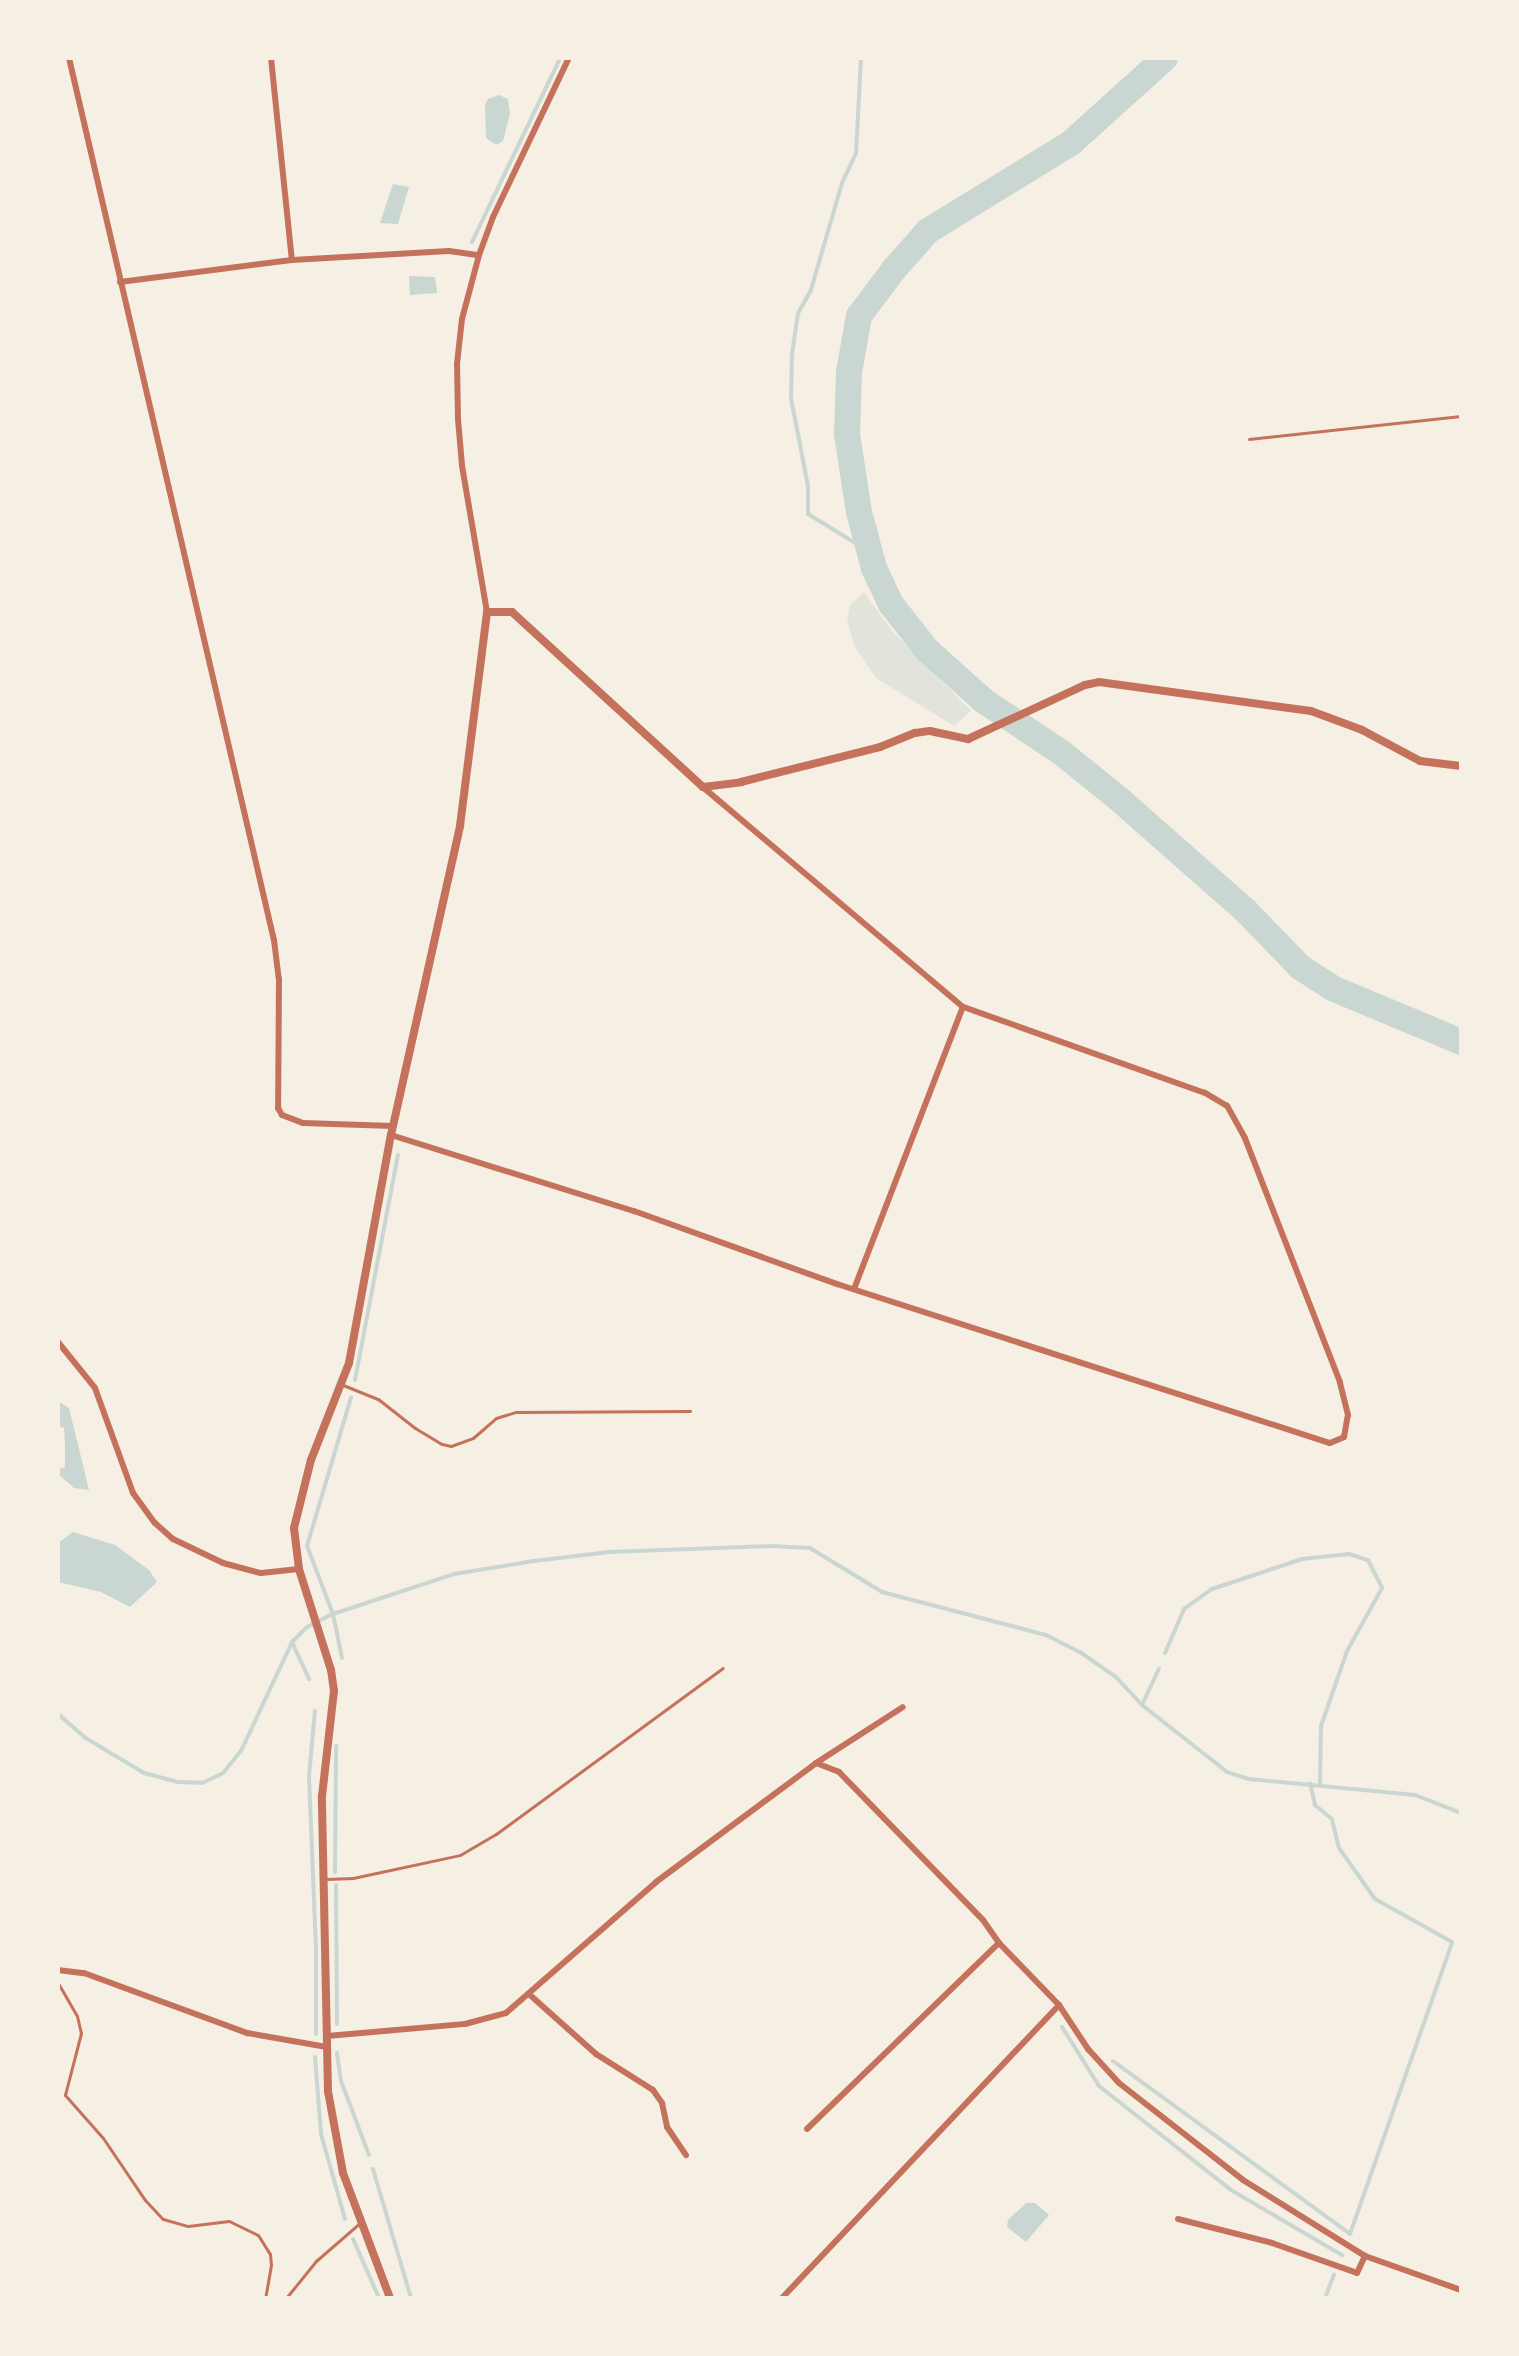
<!DOCTYPE html>
<html>
<head>
<meta charset="utf-8">
<style>
	body { margin:0 }
	#map { position:relative; width:1519px; height:2356px; overflow:hidden; background:#f6efe4; font-family:Montserrat,sans-serif }
	div>[style] { position:absolute }
	[style*='--x'] { left:calc(var(--x)*1px); top:calc(var(--y)*1px); width:calc(var(--w)*1px); rotate:calc(var(--a)*1deg) }
	.green>* { inset:0; background:#e2e4dc }
	.water>* { inset:0; background:#c9d6d2 }
	.stream>* { height:4px; margin:-2px; padding:0 2px; transform-origin:2px; border-radius:2px; background:#c9d6d2 }
	.river>* { height:26px; margin:-13px; padding:0 13px; transform-origin:13px; border-radius:13px; background:#c9d6d2 }
	.service>* { height:3px; margin:-1.5px; padding:0 1.5px; transform-origin:1.5px; border-radius:1.5px; background:#c5725c }
	.minor>* { height:6px; margin:-3px; padding:0 3px; transform-origin:3px; border-radius:3px; background:#c5725c }
	.tertiary>* { height:8px; margin:-4px; padding:0 4px; transform-origin:4px; border-radius:4px; background:#c5725c }
	span { translate:-50% -50%; white-space:nowrap; text-align:center; line-height:1.15; -webkit-text-stroke:7px #f6efe4; paint-order:stroke }
	.frame { position:absolute; inset:0; border:60px solid #f6efe4; pointer-events:none }
</style>
</head>
<body>
<div id="map">
	<div class="green">
		<i style="clip-path:polygon(864px 592px,892px 631px,971px 711px,954px 726px,876px 678px,855px 647px,847px 621px,850px 605px)"></i>
	</div>
	<div class="water">
		<i style="clip-path:polygon(499px 95px,508px 99px,510px 114px,503px 141px,496px 145px,486px 138px,485px 105px,488px 99px)"></i>
		<i style="clip-path:polygon(393px 184px,409px 187px,398px 224px,380px 223px)"></i>
		<i style="clip-path:polygon(409px 276px,435px 277px,437px 293px,410px 295px)"></i>
		<i style="clip-path:polygon(58px 1401px,69px 1408px,89px 1490px,74px 1488px,58px 1474px,58px 1469px,65px 1467px,65px 1445px,64px 1428px,58px 1426px)"></i>
		<i style="clip-path:polygon(73px 1532px,115px 1545px,149px 1570px,157px 1582px,130px 1607px,101px 1592px,58px 1582px,58px 1543px)"></i>
		<i style="clip-path:polygon(1026px 2203px,1035px 2203px,1049px 2215px,1026px 2242px,1007px 2227px,1008px 2220px)"></i>
	</div>
	<div class="stream">
		<i style="--x:861;--y:58;--w:95;--a:93"></i>
		<i style="--x:856;--y:153;--w:33;--a:115"></i>
		<i style="--x:842;--y:183;--w:111;--a:106.2"></i>
		<i style="--x:811;--y:290;--w:26;--a:119"></i>
		<i style="--x:798;--y:313;--w:41;--a:98.3"></i>
		<i style="--x:792;--y:354;--w:44;--a:91.3"></i>
		<i style="--x:791;--y:398;--w:90;--a:79.1"></i>
		<i style="--x:808;--y:486;--w:28;--a:90"></i>
		<i style="--x:808;--y:514;--w:73;--a:31.5"></i>
		<i style="--x:472;--y:242;--w:204;--a:-64.4"></i>
		<i style="--x:355;--y:1380;--w:229;--a:-79.2"></i>
		<i style="--x:292;--y:1642;--w:41;--a:65.3"></i>
		<i style="--x:1165;--y:1653;--w:48;--a:-66.6"></i>
		<i style="--x:1184;--y:1609;--w:34;--a:-36"></i>
		<i style="--x:1212;--y:1589;--w:95;--a:-18.4"></i>
		<i style="--x:1302;--y:1559;--w:47;--a:-6.1"></i>
		<i style="--x:1349;--y:1554;--w:20;--a:18"></i>
		<i style="--x:1368;--y:1560;--w:31;--a:63"></i>
		<i style="--x:1382;--y:1588;--w:72;--a:119.1"></i>
		<i style="--x:1347;--y:1651;--w:79;--a:109.1"></i>
		<i style="--x:1321;--y:1726;--w:58;--a:91"></i>
		<i style="--x:342;--y:1658;--w:45;--a:-101.6"></i>
		<i style="--x:333;--y:1614;--w:73;--a:-110.9"></i>
		<i style="--x:307;--y:1546;--w:155;--a:-73.5"></i>
		<i style="--x:1142;--y:1705;--w:40;--a:-65"></i>
		<i style="--x:315;--y:1711;--w:65;--a:95.3"></i>
		<i style="--x:309;--y:1776;--w:171;--a:87.7"></i>
		<i style="--x:316;--y:1947;--w:87;--a:90"></i>
		<i style="--x:58;--y:1714;--w:35;--a:41"></i>
		<i style="--x:84;--y:1737;--w:70;--a:31"></i>
		<i style="--x:144;--y:1773;--w:34;--a:15"></i>
		<i style="--x:177;--y:1782;--w:25;--a:2"></i>
		<i style="--x:202;--y:1783;--w:23;--a:-25"></i>
		<i style="--x:223;--y:1773;--w:28;--a:-51"></i>
		<i style="--x:241;--y:1751;--w:120;--a:-64.9"></i>
		<i style="--x:292;--y:1642;--w:21;--a:-45"></i>
		<i style="--x:307;--y:1627;--w:29;--a:-27"></i>
		<i style="--x:333;--y:1614;--w:127;--a:-18.3"></i>
		<i style="--x:454;--y:1574;--w:81;--a:-9.2"></i>
		<i style="--x:534;--y:1561;--w:76;--a:-6.8"></i>
		<i style="--x:609;--y:1552;--w:162;--a:-2.1"></i>
		<i style="--x:771;--y:1546;--w:39;--a:3"></i>
		<i style="--x:810;--y:1548;--w:84;--a:31.4"></i>
		<i style="--x:882;--y:1592;--w:170;--a:14.7"></i>
		<i style="--x:1046;--y:1635;--w:38;--a:27"></i>
		<i style="--x:1080;--y:1652;--w:44;--a:34.8"></i>
		<i style="--x:1116;--y:1677;--w:38;--a:47"></i>
		<i style="--x:1142;--y:1705;--w:108;--a:38.2"></i>
		<i style="--x:1227;--y:1772;--w:23;--a:18"></i>
		<i style="--x:1249;--y:1779;--w:167;--a:5.5"></i>
		<i style="--x:1415;--y:1795;--w:49;--a:21.4"></i>
		<i style="--x:335;--y:1872;--w:126;--a:-89.5"></i>
		<i style="--x:336;--y:1885;--w:139;--a:89.6"></i>
		<i style="--x:1062;--y:2027;--w:70;--a:57.9"></i>
		<i style="--x:1099;--y:2086;--w:168;--a:38.2"></i>
		<i style="--x:1231;--y:2190;--w:129;--a:30.4"></i>
		<i style="--x:337;--y:2053;--w:28;--a:82"></i>
		<i style="--x:341;--y:2081;--w:79;--a:69.3"></i>
		<i style="--x:315;--y:2057;--w:77;--a:85.5"></i>
		<i style="--x:321;--y:2134;--w:88;--a:74.2"></i>
		<i style="--x:1113;--y:2061;--w:293;--a:36.1"></i>
		<i style="--x:1350;--y:2234;--w:309;--a:-70.7"></i>
		<i style="--x:1452;--y:1942;--w:88;--a:-150.8"></i>
		<i style="--x:1375;--y:1899;--w:62;--a:-125.2"></i>
		<i style="--x:1339;--y:1848;--w:30;--a:-104"></i>
		<i style="--x:1332;--y:1819;--w:22;--a:-141"></i>
		<i style="--x:1315;--y:1805;--w:22;--a:-103"></i>
		<i style="--x:373;--y:2169;--w:134;--a:73.6"></i>
		<i style="--x:353;--y:2239;--w:64;--a:66.2"></i>
		<i style="--x:1325;--y:2298;--w:25;--a:-69"></i>
	</div>
	<div class="river">
		<i style="--x:1165;--y:58;--w:127;--a:137.9"></i>
		<i style="--x:1071;--y:143;--w:168;--a:148.4"></i>
		<i style="--x:928;--y:231;--w:50;--a:131.7"></i>
		<i style="--x:895;--y:268;--w:60;--a:126.9"></i>
		<i style="--x:859;--y:316;--w:57;--a:100.1"></i>
		<i style="--x:849;--y:372;--w:62;--a:91.8"></i>
		<i style="--x:847;--y:434;--w:79;--a:81.3"></i>
		<i style="--x:859;--y:512;--w:58;--a:75"></i>
		<i style="--x:874;--y:568;--w:40;--a:65"></i>
		<i style="--x:891;--y:604;--w:58;--a:52"></i>
		<i style="--x:927;--y:650;--w:76;--a:41.8"></i>
		<i style="--x:984;--y:701;--w:94;--a:33.7"></i>
		<i style="--x:1062;--y:753;--w:75;--a:39"></i>
		<i style="--x:1120;--y:800;--w:168;--a:41.4"></i>
		<i style="--x:1246;--y:911;--w:78;--a:46"></i>
		<i style="--x:1300;--y:967;--w:38;--a:33"></i>
		<i style="--x:1332;--y:988;--w:140;--a:22.7"></i>
	</div>
	<div class="service">
		<i style="--x:1249;--y:439;--w:213;--a:-6.2"></i>
		<i style="--x:343;--y:1385;--w:38;--a:22"></i>
		<i style="--x:378;--y:1399;--w:47;--a:38.1"></i>
		<i style="--x:415;--y:1428;--w:31;--a:31"></i>
		<i style="--x:442;--y:1444;--w:9;--a:13"></i>
		<i style="--x:451;--y:1446;--w:23;--a:-20"></i>
		<i style="--x:473;--y:1438;--w:30;--a:-41"></i>
		<i style="--x:496;--y:1418;--w:21;--a:-17"></i>
		<i style="--x:516;--y:1412;--w:174;--a:-0.3"></i>
		<i style="--x:327;--y:1879;--w:26;--a:-2"></i>
		<i style="--x:353;--y:1878;--w:109;--a:-12.1"></i>
		<i style="--x:460;--y:1855;--w:42;--a:-30.3"></i>
		<i style="--x:496;--y:1834;--w:281;--a:-36.2"></i>
		<i style="--x:58;--y:1983;--w:38;--a:60"></i>
		<i style="--x:77;--y:2016;--w:17;--a:77"></i>
		<i style="--x:81;--y:2033;--w:64;--a:104.5"></i>
		<i style="--x:65;--y:2095;--w:57;--a:48.5"></i>
		<i style="--x:103;--y:2138;--w:75;--a:55.9"></i>
		<i style="--x:145;--y:2200;--w:26;--a:47"></i>
		<i style="--x:163;--y:2219;--w:26;--a:16"></i>
		<i style="--x:188;--y:2226;--w:41;--a:-7"></i>
		<i style="--x:229;--y:2221;--w:32;--a:26"></i>
		<i style="--x:258;--y:2235;--w:22;--a:58"></i>
		<i style="--x:270;--y:2254;--w:11;--a:85"></i>
		<i style="--x:271;--y:2265;--w:34;--a:100"></i>
		<i style="--x:286;--y:2298;--w:48;--a:-51"></i>
		<i style="--x:316;--y:2261;--w:60;--a:-40.9"></i>
	</div>
	<div class="minor">
		<i style="--x:69;--y:58;--w:906;--a:76.92"></i>
		<i style="--x:274;--y:940;--w:39;--a:83"></i>
		<i style="--x:279;--y:979;--w:129;--a:90.4"></i>
		<i style="--x:278;--y:1108;--w:8;--a:60"></i>
		<i style="--x:282;--y:1115;--w:22;--a:21"></i>
		<i style="--x:303;--y:1123;--w:90;--a:1.9"></i>
		<i style="--x:271;--y:58;--w:203;--a:84.1"></i>
		<i style="--x:120;--y:282;--w:173;--a:-7.3"></i>
		<i style="--x:292;--y:260;--w:157;--a:-3.3"></i>
		<i style="--x:449;--y:251;--w:30;--a:8"></i>
		<i style="--x:487;--y:612;--w:149;--a:-99.7"></i>
		<i style="--x:462;--y:465;--w:46;--a:-95"></i>
		<i style="--x:458;--y:419;--w:55;--a:-91"></i>
		<i style="--x:457;--y:364;--w:45;--a:-83.7"></i>
		<i style="--x:462;--y:319;--w:66;--a:-75.1"></i>
		<i style="--x:479;--y:255;--w:40;--a:-69.8"></i>
		<i style="--x:493;--y:217;--w:176;--a:-64.5"></i>
		<i style="--x:391;--y:1135;--w:255;--a:17.4"></i>
		<i style="--x:634;--y:1211;--w:216;--a:19.8"></i>
		<i style="--x:837;--y:1284;--w:518;--a:17.88"></i>
		<i style="--x:1330;--y:1443;--w:15;--a:-23"></i>
		<i style="--x:1344;--y:1437;--w:22;--a:-80"></i>
		<i style="--x:1348;--y:1415;--w:34;--a:-104"></i>
		<i style="--x:1340;--y:1382;--w:262;--a:-111.3"></i>
		<i style="--x:1245;--y:1138;--w:37;--a:-119"></i>
		<i style="--x:1227;--y:1106;--w:26;--a:-149"></i>
		<i style="--x:1205;--y:1093;--w:257;--a:-160.4"></i>
		<i style="--x:963;--y:1007;--w:341;--a:-139.8"></i>
		<i style="--x:854;--y:1289;--w:302;--a:-68.9"></i>
		<i style="--x:58;--y:1342;--w:59;--a:51.2"></i>
		<i style="--x:95;--y:1388;--w:112;--a:70.1"></i>
		<i style="--x:133;--y:1493;--w:37;--a:54"></i>
		<i style="--x:155;--y:1523;--w:24;--a:42"></i>
		<i style="--x:173;--y:1539;--w:55;--a:25.6"></i>
		<i style="--x:223;--y:1563;--w:39;--a:15"></i>
		<i style="--x:261;--y:1573;--w:38;--a:-6"></i>
		<i style="--x:816;--y:1763;--w:25;--a:21"></i>
		<i style="--x:839;--y:1772;--w:206;--a:45.8"></i>
		<i style="--x:983;--y:1920;--w:28;--a:55"></i>
		<i style="--x:999;--y:1943;--w:86;--a:45.9"></i>
		<i style="--x:1059;--y:2005;--w:53;--a:56.6"></i>
		<i style="--x:1088;--y:2049;--w:46;--a:47.6"></i>
		<i style="--x:1119;--y:2083;--w:157;--a:38"></i>
		<i style="--x:1243;--y:2180;--w:144;--a:31.9"></i>
		<i style="--x:1365;--y:2256;--w:102;--a:19.5"></i>
		<i style="--x:58;--y:1970;--w:26;--a:7"></i>
		<i style="--x:84;--y:1973;--w:174;--a:20.2"></i>
		<i style="--x:247;--y:2033;--w:81;--a:9.9"></i>
		<i style="--x:530;--y:1995;--w:89;--a:41.8"></i>
		<i style="--x:596;--y:2054;--w:67;--a:32.3"></i>
		<i style="--x:653;--y:2090;--w:16;--a:55"></i>
		<i style="--x:662;--y:2103;--w:25;--a:78"></i>
		<i style="--x:667;--y:2127;--w:34;--a:56"></i>
		<i style="--x:327;--y:2036;--w:139;--a:-5"></i>
		<i style="--x:465;--y:2024;--w:42;--a:-15"></i>
		<i style="--x:506;--y:2013;--w:199;--a:-41.1"></i>
		<i style="--x:656;--y:1882;--w:199;--a:-36.6"></i>
		<i style="--x:816;--y:1763;--w:103;--a:-32.8"></i>
		<i style="--x:807;--y:2129;--w:267;--a:-44.1"></i>
		<i style="--x:1178;--y:2219;--w:97;--a:14.3"></i>
		<i style="--x:1272;--y:2243;--w:90;--a:19.4"></i>
		<i style="--x:1357;--y:2273;--w:19;--a:-65"></i>
		<i style="--x:782;--y:2298;--w:403;--a:-46.6"></i>
	</div>
	<div class="tertiary">
		<i style="--x:390;--y:2298;--w:134;--a:-110.6"></i>
		<i style="--x:343;--y:2173;--w:83;--a:-100.4"></i>
		<i style="--x:328;--y:2091;--w:295;--a:-91.2"></i>
		<i style="--x:322;--y:1796;--w:106;--a:-83.5"></i>
		<i style="--x:334;--y:1691;--w:21;--a:-98"></i>
		<i style="--x:331;--y:1670;--w:106;--a:-107.6"></i>
		<i style="--x:299;--y:1569;--w:41;--a:-97"></i>
		<i style="--x:294;--y:1528;--w:70;--a:-76"></i>
		<i style="--x:311;--y:1460;--w:104;--a:-68.6"></i>
		<i style="--x:349;--y:1363;--w:232;--a:-79.6"></i>
		<i style="--x:391;--y:1135;--w:317;--a:-77.4"></i>
		<i style="--x:460;--y:826;--w:216;--a:-82.8"></i>
		<i style="--x:487;--y:612;--w:25;--a:0"></i>
		<i style="--x:512;--y:612;--w:259;--a:42.5"></i>
		<i style="--x:703;--y:787;--w:38;--a:-7"></i>
		<i style="--x:741;--y:782;--w:143;--a:-14.1"></i>
		<i style="--x:880;--y:747;--w:38;--a:-22"></i>
		<i style="--x:915;--y:733;--w:15;--a:-8"></i>
		<i style="--x:930;--y:731;--w:39;--a:12"></i>
		<i style="--x:968;--y:739;--w:129;--a:-24.8"></i>
		<i style="--x:1085;--y:685;--w:14;--a:-12"></i>
		<i style="--x:1099;--y:682;--w:214;--a:7.8"></i>
		<i style="--x:1311;--y:711;--w:54;--a:20.4"></i>
		<i style="--x:1362;--y:730;--w:66;--a:28.1"></i>
		<i style="--x:1420;--y:761;--w:41;--a:7"></i>
	</div>
	<div class="frame"></div>
</div>
</body>
</html>
